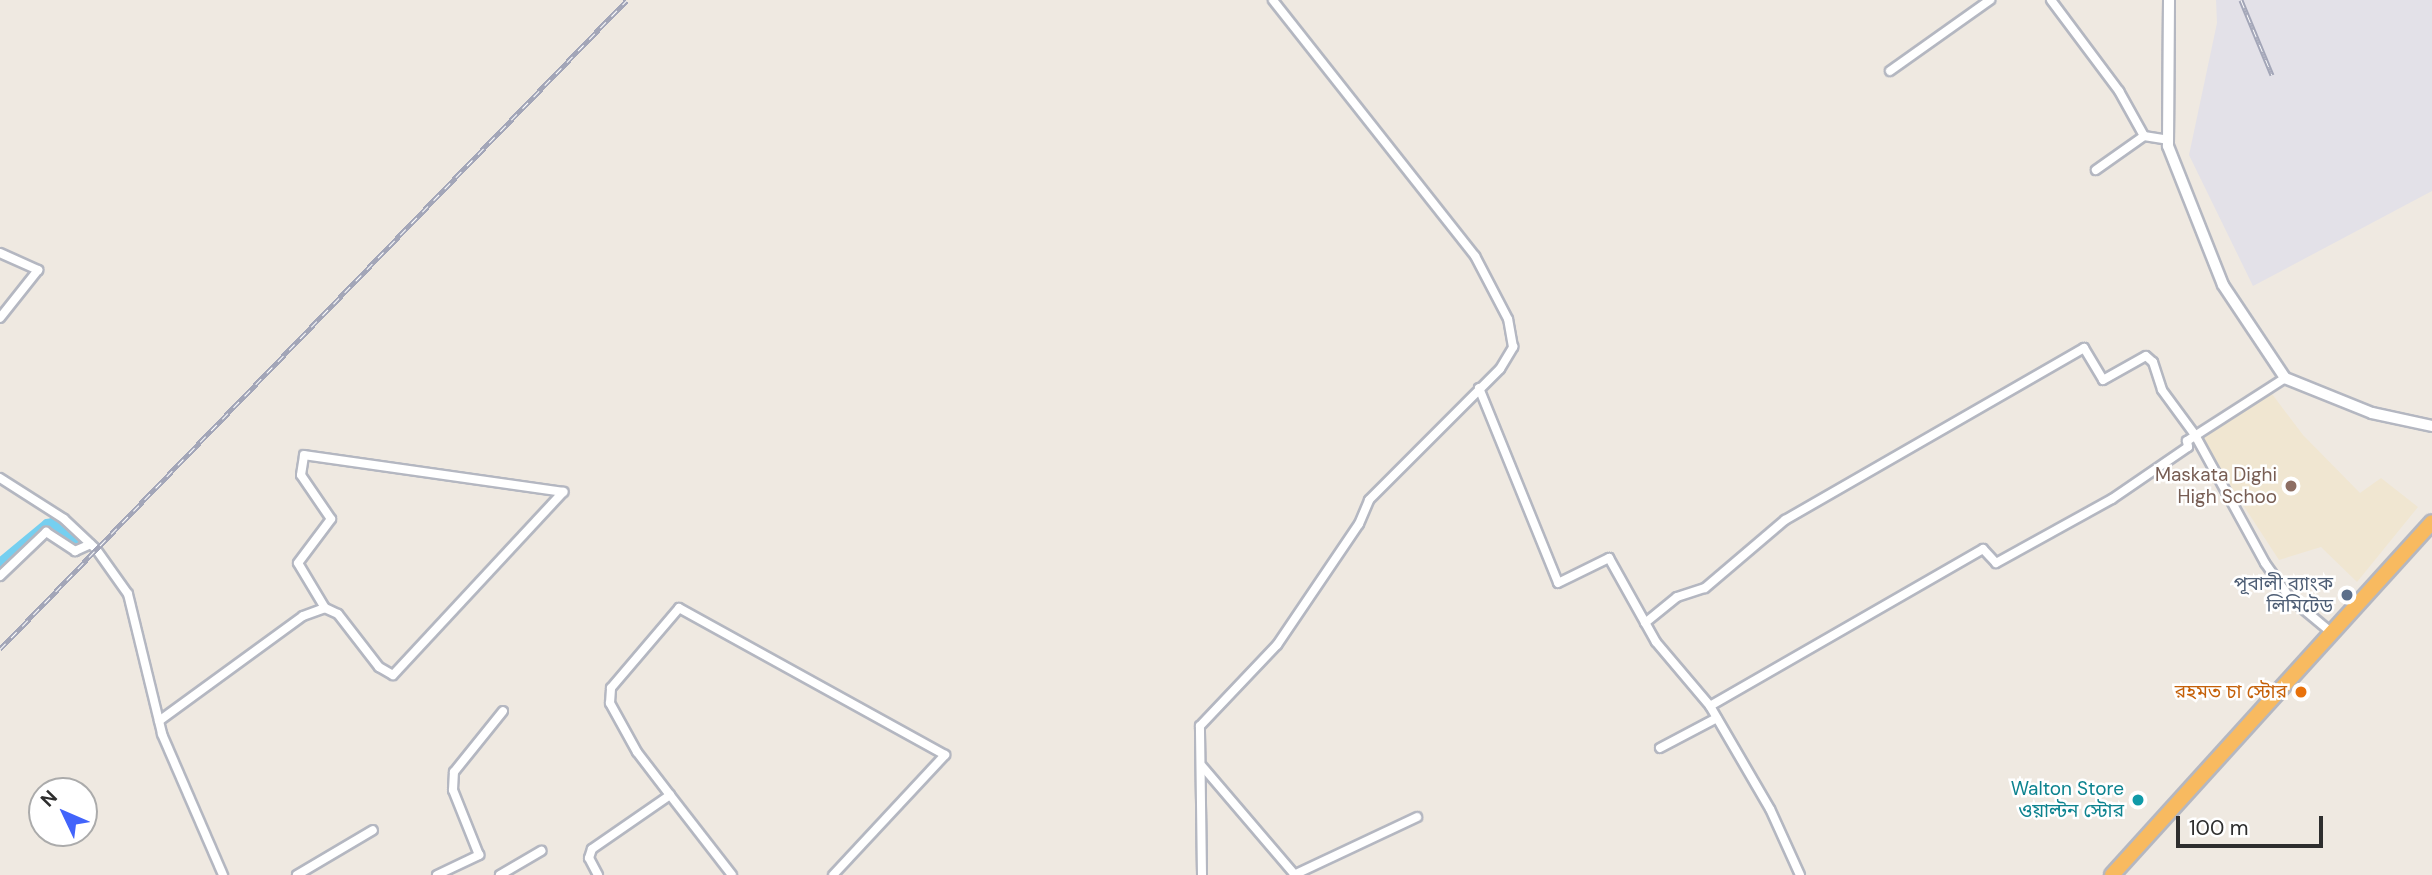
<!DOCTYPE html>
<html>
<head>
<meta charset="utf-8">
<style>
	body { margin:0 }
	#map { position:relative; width:2432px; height:875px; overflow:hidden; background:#efe9e1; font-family:"DM Sans","Noto Sans Bengali",sans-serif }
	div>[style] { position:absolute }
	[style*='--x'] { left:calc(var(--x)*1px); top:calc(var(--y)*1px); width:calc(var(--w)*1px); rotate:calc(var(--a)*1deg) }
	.industrial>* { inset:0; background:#e3e1e8 }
	.education>* { inset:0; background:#f0e6d1 }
	.canal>* { height:10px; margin:-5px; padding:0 5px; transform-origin:5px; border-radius:5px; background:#75cff0 }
	.roads { filter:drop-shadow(2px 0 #b4b7c1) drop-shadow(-2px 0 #b4b7c1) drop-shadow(0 2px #b4b7c1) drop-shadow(0 -2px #b4b7c1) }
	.minor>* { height:8px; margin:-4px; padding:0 4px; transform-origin:4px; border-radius:4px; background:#fff }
	.tertiary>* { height:10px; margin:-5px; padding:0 5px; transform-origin:5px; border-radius:5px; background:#fff }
	.trunk>* { height:14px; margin:-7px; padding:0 7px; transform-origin:7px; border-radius:7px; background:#f8ba60 }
	.rail>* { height:5px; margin-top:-2.5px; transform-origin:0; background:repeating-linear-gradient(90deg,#fff 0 8px,#a3a6b8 0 16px); box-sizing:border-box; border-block:2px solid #a3a6b8 }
	.dots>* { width:19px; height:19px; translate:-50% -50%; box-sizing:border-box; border:4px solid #fff; border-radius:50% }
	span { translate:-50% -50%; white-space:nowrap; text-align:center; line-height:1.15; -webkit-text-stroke:5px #fff; paint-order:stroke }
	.education-label { font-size:19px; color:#785e54 }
	.right { translate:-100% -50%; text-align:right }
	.service-label { font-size:19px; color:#4e5e75 }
	.food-label { font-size:19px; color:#c56008 }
	.culture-label { font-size:19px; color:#0d838f }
	.north { position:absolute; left:28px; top:777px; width:70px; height:70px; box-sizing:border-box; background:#fff; border:2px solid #ababab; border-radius:50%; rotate:314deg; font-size:19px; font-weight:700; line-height:28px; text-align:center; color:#2e2e2e }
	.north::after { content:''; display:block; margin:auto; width:24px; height:32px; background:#4264fb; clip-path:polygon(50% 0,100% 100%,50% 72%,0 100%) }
	.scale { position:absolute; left:2176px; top:816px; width:147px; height:32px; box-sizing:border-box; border:4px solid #2e2e2e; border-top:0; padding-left:9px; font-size:21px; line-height:24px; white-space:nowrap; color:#2e2e2e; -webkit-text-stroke:5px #fff; paint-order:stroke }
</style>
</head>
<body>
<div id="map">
	<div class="industrial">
		<i style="clip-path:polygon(2216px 0,2432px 0,2432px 191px,2253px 286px,2189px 155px,2217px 23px)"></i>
	</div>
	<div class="education">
		<i style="clip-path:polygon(2272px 394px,2303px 435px,2360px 493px,2381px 478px,2418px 507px,2357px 582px,2321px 547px,2279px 560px,2200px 439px)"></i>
	</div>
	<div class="canal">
		<i style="--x:0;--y:563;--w:61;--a:-39.7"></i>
		<i style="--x:47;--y:524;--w:5;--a:-11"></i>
		<i style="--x:52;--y:523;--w:34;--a:36"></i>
	</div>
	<div class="roads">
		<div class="minor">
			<i style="--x:2051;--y:0;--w:114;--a:53.2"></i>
			<i style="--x:2119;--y:91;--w:51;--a:60.9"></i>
			<i style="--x:2144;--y:136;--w:59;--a:144.7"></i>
			<i style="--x:1890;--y:71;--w:123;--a:-35.4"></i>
			<i style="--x:2144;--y:136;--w:24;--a:9"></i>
			<i style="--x:0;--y:253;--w:42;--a:24.1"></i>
			<i style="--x:38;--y:270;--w:61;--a:128.4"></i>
			<i style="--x:1479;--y:388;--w:210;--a:67.9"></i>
			<i style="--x:1558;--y:583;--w:57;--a:-26.1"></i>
			<i style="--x:1609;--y:558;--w:96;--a:60.8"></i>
			<i style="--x:1656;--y:642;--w:84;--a:49.8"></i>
			<i style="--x:0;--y:478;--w:76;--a:32.6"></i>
			<i style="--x:64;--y:519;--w:44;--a:43.2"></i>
			<i style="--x:96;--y:549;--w:55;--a:54.6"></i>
			<i style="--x:128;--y:594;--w:144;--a:76.3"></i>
			<i style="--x:162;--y:734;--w:154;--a:66.6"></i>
			<i style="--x:0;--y:576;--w:64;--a:-43.7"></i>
			<i style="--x:46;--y:532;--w:35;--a:33"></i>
			<i style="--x:75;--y:551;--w:17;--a:-24"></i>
			<i style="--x:325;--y:608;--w:52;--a:-121"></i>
			<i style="--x:298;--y:563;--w:55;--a:-53.1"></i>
			<i style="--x:331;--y:519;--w:53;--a:-124.3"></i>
			<i style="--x:301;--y:475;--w:20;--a:-81"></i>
			<i style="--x:304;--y:455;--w:262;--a:8.1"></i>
			<i style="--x:1645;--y:623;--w:41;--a:-39.1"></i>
			<i style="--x:1677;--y:597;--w:29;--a:-18"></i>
			<i style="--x:1705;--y:588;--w:105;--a:-40.4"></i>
			<i style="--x:1785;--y:520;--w:345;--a:-29.9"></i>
			<i style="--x:2084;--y:348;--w:37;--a:59"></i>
			<i style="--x:2103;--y:380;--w:49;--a:-29.2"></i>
			<i style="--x:2146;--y:356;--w:9;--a:41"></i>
			<i style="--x:2153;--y:362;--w:29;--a:72"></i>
			<i style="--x:2162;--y:390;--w:56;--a:53.7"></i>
			<i style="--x:2195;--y:435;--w:146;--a:61.3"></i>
			<i style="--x:2265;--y:563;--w:43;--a:54.5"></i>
			<i style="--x:2290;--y:598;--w:55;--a:39.8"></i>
			<i style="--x:159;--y:721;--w:178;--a:-36.1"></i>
			<i style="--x:303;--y:616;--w:23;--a:-20"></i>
			<i style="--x:325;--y:608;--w:14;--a:25"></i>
			<i style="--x:338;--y:614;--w:67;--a:52.3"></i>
			<i style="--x:379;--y:667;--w:16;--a:30"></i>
			<i style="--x:393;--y:675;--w:250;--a:-47.1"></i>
			<i style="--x:1660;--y:748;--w:64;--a:-27.8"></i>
			<i style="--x:1202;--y:766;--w:143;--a:49.5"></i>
			<i style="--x:670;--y:795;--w:101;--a:52.2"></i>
			<i style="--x:297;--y:875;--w:88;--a:-30.6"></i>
			<i style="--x:437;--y:875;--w:47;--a:-25.5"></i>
			<i style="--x:479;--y:855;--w:70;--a:-111.8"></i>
			<i style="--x:453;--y:790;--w:18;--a:-87"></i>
			<i style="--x:454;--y:772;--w:78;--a:-51.2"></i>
			<i style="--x:500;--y:875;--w:48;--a:-30.3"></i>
			<i style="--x:598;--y:875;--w:19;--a:-118"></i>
			<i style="--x:589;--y:858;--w:9;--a:-72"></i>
			<i style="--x:592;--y:849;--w:95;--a:-34.7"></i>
			<i style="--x:670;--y:795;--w:54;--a:-127.5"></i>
			<i style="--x:637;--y:752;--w:56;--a:-118.9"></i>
			<i style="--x:610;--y:703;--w:15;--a:-86"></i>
			<i style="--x:611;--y:688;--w:105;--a:-49.6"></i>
			<i style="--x:679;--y:608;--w:304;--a:28.9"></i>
			<i style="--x:945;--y:755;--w:164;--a:133"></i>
			<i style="--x:1202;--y:875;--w:149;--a:-90.8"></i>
			<i style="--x:1200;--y:726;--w:112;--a:-46.5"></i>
			<i style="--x:1277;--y:645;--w:146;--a:-55.9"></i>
			<i style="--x:1359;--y:524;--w:26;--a:-67"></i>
			<i style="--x:1369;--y:500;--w:185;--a:-45"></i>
			<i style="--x:1500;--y:369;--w:26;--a:-59"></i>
			<i style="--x:1513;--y:347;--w:28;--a:-100"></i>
			<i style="--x:1508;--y:319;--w:71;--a:-117.6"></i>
			<i style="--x:1475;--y:256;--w:326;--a:-128.3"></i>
			<i style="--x:1294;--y:875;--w:136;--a:-25.2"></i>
			<i style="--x:1800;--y:875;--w:72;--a:-114.4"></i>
			<i style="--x:1770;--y:809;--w:119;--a:-120.2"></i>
			<i style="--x:1710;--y:706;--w:315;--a:-29.9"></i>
			<i style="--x:1983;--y:549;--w:19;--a:47"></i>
			<i style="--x:1996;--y:563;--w:132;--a:-28.9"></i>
			<i style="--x:2112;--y:499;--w:92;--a:-34.4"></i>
			<i style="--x:2188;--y:447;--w:6;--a:-99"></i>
			<i style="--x:2187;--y:441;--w:117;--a:-32.7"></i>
		</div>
		<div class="tertiary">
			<i style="--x:2169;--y:0;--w:146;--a:90.4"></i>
			<i style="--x:2168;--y:146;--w:149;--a:68.4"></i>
			<i style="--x:2223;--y:285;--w:112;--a:56.3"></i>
			<i style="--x:2285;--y:378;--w:94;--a:21.9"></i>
			<i style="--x:2372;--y:413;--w:61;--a:12.2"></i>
		</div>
		<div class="trunk">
			<i style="--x:2112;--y:875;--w:476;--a:-47.8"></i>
		</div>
	</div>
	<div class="rail">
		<i style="--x:2241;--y:0;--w:81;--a:67.5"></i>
		<i style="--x:0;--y:649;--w:902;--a:-45.99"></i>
	</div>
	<div class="dots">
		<i style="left:2291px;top:486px;background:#8d6e63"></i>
		<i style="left:2347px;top:595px;background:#5c6f8a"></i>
		<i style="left:2301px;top:692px;background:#e8710a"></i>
		<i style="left:2138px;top:800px;background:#0f9aa8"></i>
	</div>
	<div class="education-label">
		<span class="right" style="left:2277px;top:486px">Maskata Dighi<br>High Schoo</span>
	</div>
	<div class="service-label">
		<span class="right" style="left:2333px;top:595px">পূবালী ব্যাংক<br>লিমিটেড</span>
	</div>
	<div class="food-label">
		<span class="right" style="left:2287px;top:692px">রহমত চা স্টোর</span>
	</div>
	<div class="culture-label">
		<span class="right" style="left:2124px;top:800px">Walton Store<br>ওয়াল্টন স্টোর</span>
	</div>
	<div class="north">N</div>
	<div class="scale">100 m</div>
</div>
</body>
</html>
